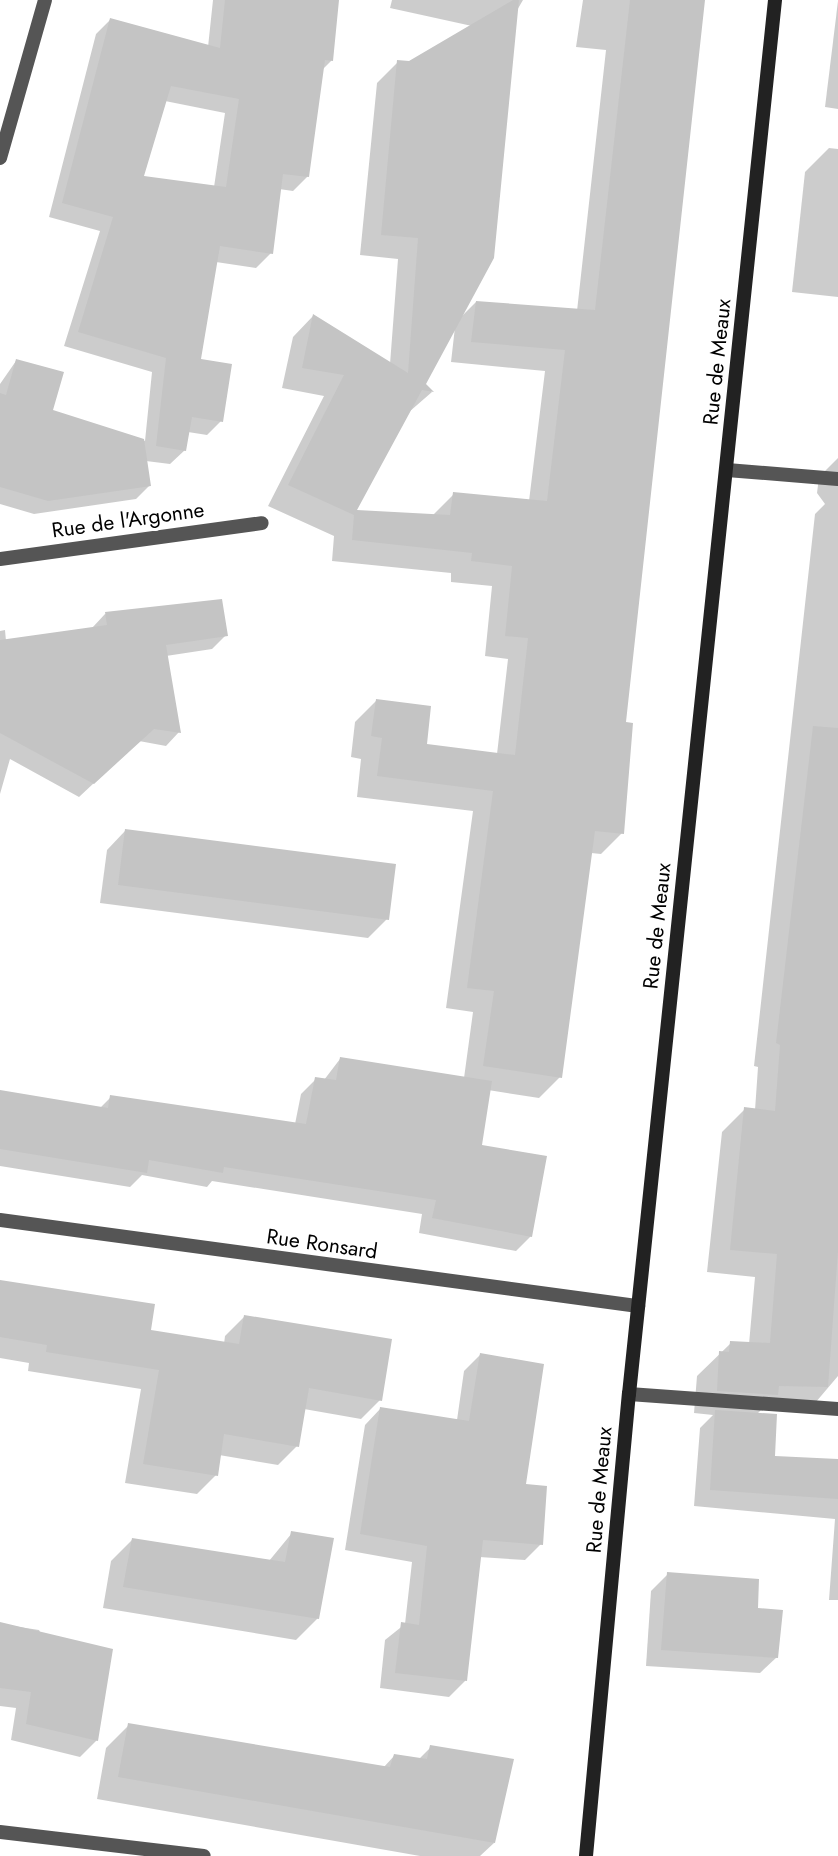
<!DOCTYPE html>
<html>
<head>
<meta charset="utf-8">
<style>
	body { margin:0 }
	#map { position:relative; width:838px; height:1856px; overflow:hidden; background:#fff; font-family:Jost,sans-serif }
	div>[style] { position:absolute }
	[style*='--x'] { left:calc(var(--x)*1px); top:calc(var(--y)*1px); width:calc(var(--w)*1px); rotate:calc(var(--a)*1deg) }
	.shadow>* { inset:0; background:#0003 }
	.building>* { inset:0; background:#c4c4c4 }
	.street>* { height:14px; margin:-7px; padding:0 7px; transform-origin:7px; border-radius:7px; background:#555 }
	.secondary>* { height:14px; margin:-7px; padding:0 7px; transform-origin:7px; border-radius:7px; background:#222 }
	span { translate:-50% -50%; white-space:nowrap; text-align:center; line-height:1.15; -webkit-text-stroke:6px #fff; paint-order:stroke }
	.street-label { font-size:21px; color:#000 }
</style>
</head>
<body>
<div id="map">
	<div class="shadow">
		<i style="clip-path:polygon(evenodd,213px 0,338px 0,332px 60px,322px 70px,308px 176px,293px 191px,279px 189px,271px 253px,256px 268px,216px 262px,199px 361px,221px 421px,207px 435px,188px 432px,185px 450px,170px 464px,146px 461px,149px 486px,136px 499px,34px 514px,0 504px,0 384px,16px 361px,51px 411px,145px 441px,152px 372px,64px 346px,100px 231px,49px 217px,96px 34px,110px 20px,208px 47px,213px 0,165px 101px,225px 113px,214px 187px,142px 177px,165px 101px)"></i>
		<i style="clip-path:polygon(evenodd,392px 0,523px 0,516px 12px,460px 318px,476px 302px,577px 311px,606px 50px,576px 47px,583px 0,704px 0,624px 724px,622px 833px,601px 854px,591px 853px,560px 1077px,539px 1098px,488px 1090px,480px 1146px,531px 1236px,516px 1251px,419px 1233px,422px 1214px,212px 1181px,207px 1187px,142px 1175px,130px 1187px,0 1166px,0 1093px,99px 1109px,111px 1097px,295px 1124px,301px 1094px,316px 1079px,324px 1080px,340px 1059px,464px 1078px,473px 1012px,446px 1008px,473px 811px,357px 797px,361px 759px,351px 757px,355px 722px,376px 701px,425px 745px,497px 754px,508px 659px,485px 656px,492px 586px,451px 582px,451px 573px,332px 561px,334px 536px,268px 506px,324px 396px,282px 388px,293px 337px,313px 316px,390px 364px,398px 259px,360px 255px,377px 83px,398px 62px,410px 63px,472px 26px,390px 8px,392px 0,455px 327px,451px 362px,545px 371px,529px 501px,454px 494px,432px 516px,354px 512px,409px 412px,432px 392px,423px 384px,455px 327px)"></i>
		<i style="clip-path:polygon(838px 1px,838px 109px,825px 107px)"></i>
		<i style="clip-path:polygon(829px 148px,838px 149px,838px 297px,792px 292px,805px 172px)"></i>
		<i style="clip-path:polygon(838px 458px,838px 1376px,810px 1409px,763px 1408px,756px 1415px,773px 1457px,838px 1461px,838px 1600px,829px 1600px,835px 1519px,694px 1506px,700px 1428px,713px 1415px,694px 1413px,697px 1376px,731px 1343px,749px 1344px,755px 1277px,707px 1272px,722px 1132px,745px 1109px,755px 1110px,758px 1067px,754px 1066px,815px 514px,825px 504px,817px 493px,819px 477px)"></i>
		<i style="clip-path:polygon(105px 614px,226px 635px,212px 649px,166px 656px,179px 732px,166px 746px,139px 741px,79px 797px,10px 759px,0 794px,0 631px,5px 630px,6px 641px,92px 628px)"></i>
		<i style="clip-path:polygon(125px 831px,387px 919px,368px 938px,100px 903px,107px 850px)"></i>
		<i style="clip-path:polygon(0 1283px,149px 1331px,224px 1344px,225px 1336px,244px 1317px,380px 1400px,361px 1419px,304px 1409px,297px 1446px,278px 1465px,219px 1455px,216px 1475px,197px 1494px,125px 1483px,141px 1389px,28px 1371px,29px 1363px,0 1358px)"></i>
		<i style="clip-path:polygon(480px 1355px,541px 1544px,525px 1560px,479px 1557px,465px 1681px,449px 1697px,380px 1688px,385px 1640px,405px 1624px,412px 1562px,345px 1550px,365px 1425px,381px 1408px,457px 1420px,464px 1371px)"></i>
		<i style="clip-path:polygon(292px 1533px,318px 1618px,296px 1640px,103px 1608px,111px 1561px,132px 1540px,269px 1561px)"></i>
		<i style="clip-path:polygon(668px 1574px,756px 1610px,777px 1657px,760px 1673px,646px 1666px,651px 1591px)"></i>
		<i style="clip-path:polygon(0 1624px,39px 1630px,97px 1740px,80px 1757px,11px 1740px,16px 1708px,0 1706px)"></i>
		<i style="clip-path:polygon(129px 1725px,383px 1768px,394px 1756px,418px 1760px,431px 1747px,494px 1843px,480px 1856px,420px 1856px,97px 1799px,106px 1748px)"></i>
	</div>
	<div class="building">
		<i style="clip-path:polygon(evenodd,225px 0,339px 0,333px 61px,325px 60px,309px 177px,283px 174px,273px 254px,220px 246px,201px 359px,232px 364px,223px 422px,192px 417px,186px 451px,156px 446px,166px 358px,78px 332px,113px 217px,62px 203px,110px 18px,220px 48px,225px 0,171px 86px,239px 99px,226px 187px,144px 176px,171px 86px)"></i>
		<i style="clip-path:polygon(513px 0,519px 0,494px 258px,426px 384px,434px 392px,422px 390px,357px 510px,450px 515px,453px 492px,547px 501px,565px 350px,471px 342px,476px 301px,595px 310px,630px 0,705px 0,626px 722px,633px 723px,624px 834px,595px 831px,562px 1078px,483px 1066px,494px 991px,467px 988px,493px 791px,377px 776px,382px 738px,371px 736px,376px 699px,431px 706px,427px 744px,515px 755px,528px 638px,505px 636px,512px 566px,471px 561px,472px 553px,352px 540px,354px 515px,288px 485px,344px 375px,302px 368px,313px 314px,408px 373px,418px 238px,381px 235px,397px 60px,409px 61px)"></i>
		<i style="clip-path:polygon(16px 359px,64px 372px,53px 410px,144px 439px,151px 486px,48px 501px,0 487px,0 393px,6px 395px)"></i>
		<i style="clip-path:polygon(222px 599px,228px 636px,166px 645px,181px 733px,154px 729px,94px 784px,0 733px,0 640px,107px 625px,105px 612px)"></i>
		<i style="clip-path:polygon(813px 726px,838px 728px,838px 1251px,828px 1387px,779px 1386px,778px 1395px,717px 1391px,719px 1351px,729px 1352px,730px 1341px,770px 1343px,777px 1254px,730px 1250px,744px 1107px,775px 1111px,780px 1045px,776px 1043px)"></i>
		<i style="clip-path:polygon(125px 829px,396px 864px,389px 920px,118px 885px)"></i>
		<i style="clip-path:polygon(340px 1057px,492px 1081px,482px 1145px,547px 1156px,532px 1237px,432px 1218px,436px 1200px,224px 1167px,223px 1173px,149px 1160px,147px 1173px,0 1149px,0 1090px,108px 1108px,110px 1095px,306px 1124px,315px 1077px,336px 1080px)"></i>
		<i style="clip-path:polygon(0 1280px,155px 1304px,151px 1330px,239px 1344px,244px 1315px,392px 1339px,382px 1401px,309px 1388px,299px 1447px,224px 1434px,218px 1476px,143px 1464px,159px 1370px,46px 1352px,47px 1345px,0 1337px)"></i>
		<i style="clip-path:polygon(480px 1353px,544px 1364px,526px 1484px,547px 1486px,543px 1545px,483px 1540px,467px 1681px,395px 1673px,401px 1622px,419px 1625px,427px 1546px,360px 1534px,380px 1407px,469px 1421px)"></i>
		<i style="clip-path:polygon(715px 1410px,777px 1414px,775px 1456px,838px 1459px,838px 1499px,710px 1490px)"></i>
		<i style="clip-path:polygon(291px 1531px,334px 1538px,319px 1619px,123px 1587px,132px 1538px,285px 1562px)"></i>
		<i style="clip-path:polygon(667px 1572px,759px 1579px,758px 1608px,783px 1610px,778px 1658px,661px 1650px)"></i>
		<i style="clip-path:polygon(0 1622px,113px 1649px,98px 1741px,26px 1724px,31px 1692px,0 1688px)"></i>
		<i style="clip-path:polygon(128px 1723px,390px 1767px,394px 1754px,427px 1759px,430px 1745px,514px 1759px,495px 1843px,118px 1777px)"></i>
	</div>
	<div class="street">
		<i style="--x:0;--y:158;--w:164;--a:-74.1"></i>
		<i style="--x:727;--y:470;--w:111;--a:4.6"></i>
		<i style="--x:0;--y:559;--w:264;--a:-7.8"></i>
		<i style="--x:0;--y:1220;--w:644;--a:7.68"></i>
		<i style="--x:629;--y:1394;--w:210;--a:4.1"></i>
		<i style="--x:0;--y:1832;--w:205;--a:6.7"></i>
	</div>
	<div class="secondary">
		<i style="--x:586;--y:1856;--w:464;--a:-84.7"></i>
		<i style="--x:629;--y:1394;--w:1402;--a:-84.02"></i>
	</div>
	<div class="street-label">
		<span style="left:717px;top:362px;rotate:-84deg">Rue de Meaux</span>
		<span style="left:128px;top:520px;rotate:-8deg">Rue de l'Argonne</span>
		<span style="left:657px;top:926px;rotate:-84deg">Rue de Meaux</span>
		<span style="left:322px;top:1244px;rotate:8deg">Rue Ronsard</span>
		<span style="left:599px;top:1490px;rotate:-85deg">Rue de Meaux</span>
	</div>
</div>
</body>
</html>
